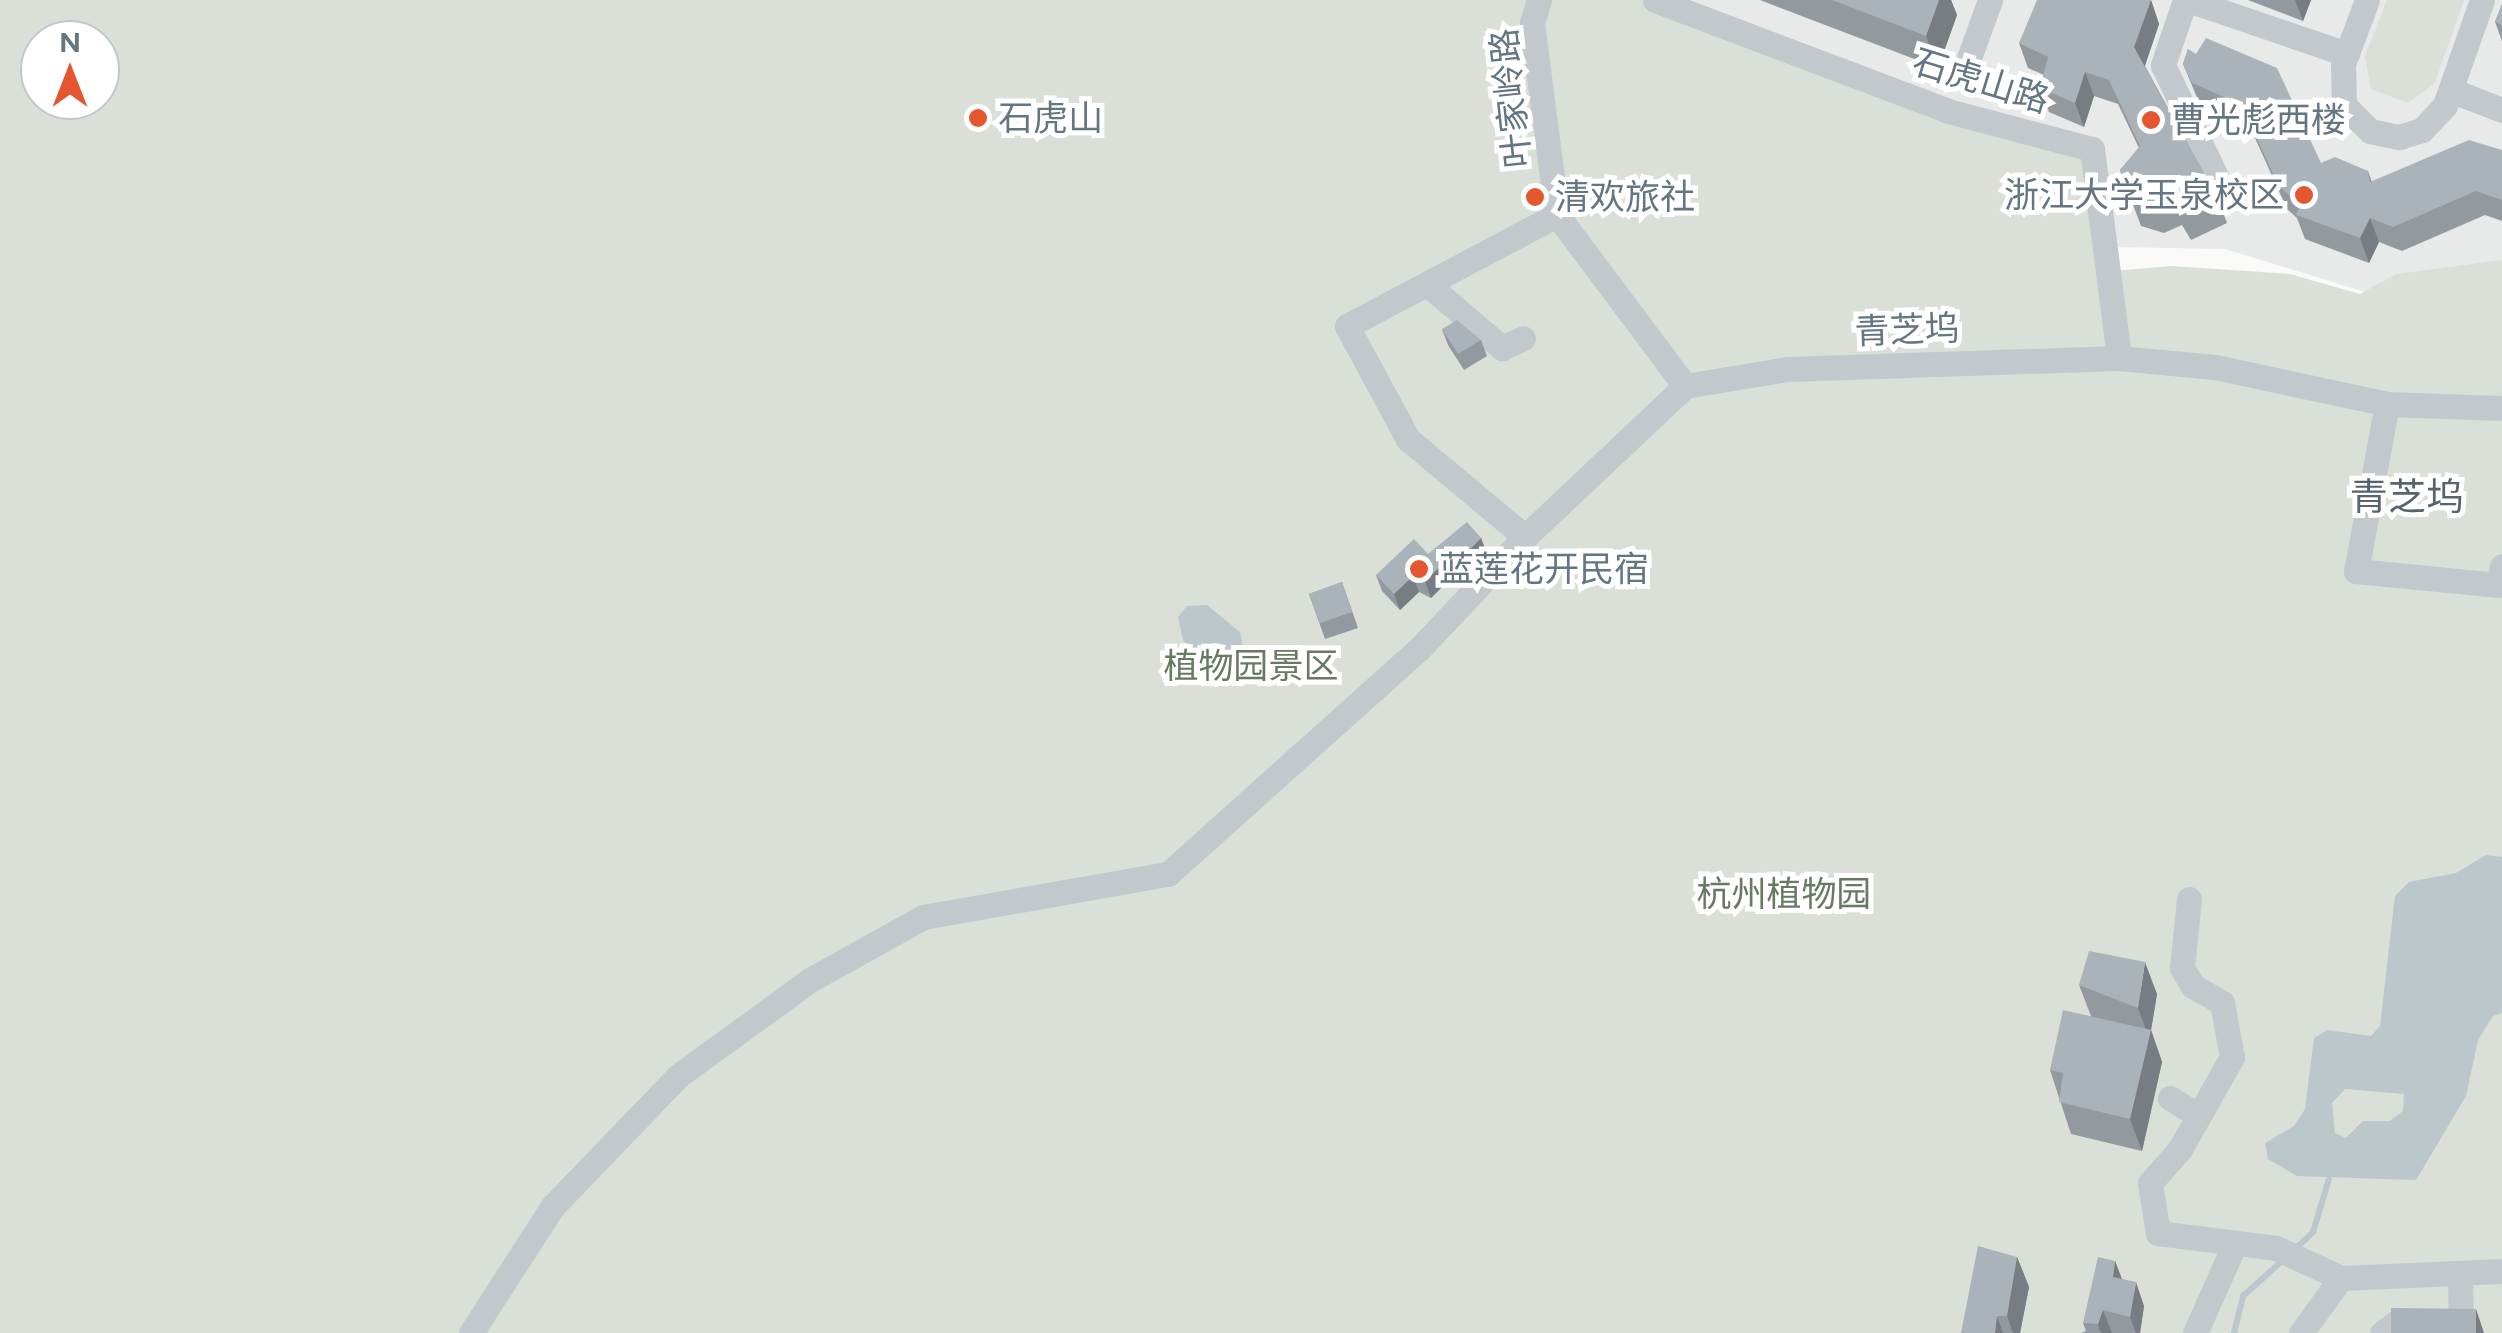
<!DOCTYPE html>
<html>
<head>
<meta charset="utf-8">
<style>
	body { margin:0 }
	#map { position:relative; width:2502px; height:1333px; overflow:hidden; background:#fafaf8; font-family:Figtree,"Noto Sans SC",sans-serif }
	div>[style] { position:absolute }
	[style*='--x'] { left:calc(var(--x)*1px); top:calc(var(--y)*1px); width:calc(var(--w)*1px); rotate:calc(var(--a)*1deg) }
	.built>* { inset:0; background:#e8e9e9 }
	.green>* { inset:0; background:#dadfd7 }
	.water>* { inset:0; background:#bbc7cb }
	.stream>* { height:6px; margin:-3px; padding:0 3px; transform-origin:3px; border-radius:3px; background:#bbc7cb }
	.minor>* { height:25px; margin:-12.5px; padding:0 12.5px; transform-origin:12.5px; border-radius:12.5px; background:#c3c8cc }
	.wall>* { inset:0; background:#929a9f }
	.shaded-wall>* { inset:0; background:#777d82 }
	.building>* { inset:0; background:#aab3b9 }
	.dots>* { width:28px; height:28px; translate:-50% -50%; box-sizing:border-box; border:5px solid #fff; border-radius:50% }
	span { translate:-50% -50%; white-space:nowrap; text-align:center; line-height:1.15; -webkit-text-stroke:10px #fff; paint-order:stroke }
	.street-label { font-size:35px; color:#657683 }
	.poi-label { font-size:35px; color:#657683 }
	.left { translate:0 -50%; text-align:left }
	.right { translate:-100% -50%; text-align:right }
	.park-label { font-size:35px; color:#687a64 }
	.neighbourhood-label { font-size:38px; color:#57646e }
	.north { position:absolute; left:20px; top:20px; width:100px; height:100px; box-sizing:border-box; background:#fff; border:2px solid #c1c8cd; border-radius:50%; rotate:0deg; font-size:28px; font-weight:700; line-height:40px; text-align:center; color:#657683 }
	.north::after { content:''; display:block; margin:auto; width:35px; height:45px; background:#e4572e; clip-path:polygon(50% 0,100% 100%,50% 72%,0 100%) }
</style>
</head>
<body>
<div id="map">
	<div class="built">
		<i style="clip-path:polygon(1668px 0,2502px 0,2502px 325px,2454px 319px,2225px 249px,2114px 247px,1942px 102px)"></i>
	</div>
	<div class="green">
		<i style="clip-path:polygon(evenodd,0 0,1672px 0,1861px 76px,2088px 136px,2103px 272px,2171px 266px,2290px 274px,2360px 294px,2396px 274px,2502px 260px,2502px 1333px,0 1333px,0 0,40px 40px,100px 40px,100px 100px,40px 100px,40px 40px)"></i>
		<i style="clip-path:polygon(2387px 0,2464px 0,2435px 83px,2408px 103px,2371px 89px,2365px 56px)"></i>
	</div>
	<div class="water">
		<i style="clip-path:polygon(1207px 605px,1240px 632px,1243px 647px,1235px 661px,1209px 670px,1183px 640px,1178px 617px,1187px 606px)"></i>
		<i style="clip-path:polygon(evenodd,2486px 855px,2502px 857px,2502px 1013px,2493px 1016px,2478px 1040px,2466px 1096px,2416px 1180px,2297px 1176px,2268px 1159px,2265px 1143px,2294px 1126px,2305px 1109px,2314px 1038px,2327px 1030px,2371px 1036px,2380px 1026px,2395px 896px,2409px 882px,2456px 873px,2486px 855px,2345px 1089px,2404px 1094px,2403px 1111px,2390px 1121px,2363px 1121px,2346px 1138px,2335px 1133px,2332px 1103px,2345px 1089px)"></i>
	</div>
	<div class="stream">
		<i style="--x:2295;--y:1249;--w:25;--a:-43"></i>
		<i style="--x:2313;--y:1232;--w:55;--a:-73.2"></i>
		<i style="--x:2234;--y:1333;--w:38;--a:-76"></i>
		<i style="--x:2243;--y:1296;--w:52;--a:-41.9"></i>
	</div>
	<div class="minor">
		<i style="--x:1539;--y:0;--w:24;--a:107"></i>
		<i style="--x:1532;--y:23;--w:194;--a:82.6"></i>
		<i style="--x:1557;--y:215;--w:214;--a:53.2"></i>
		<i style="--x:1655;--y:0;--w:313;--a:20.7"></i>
		<i style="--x:1948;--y:111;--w:149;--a:14.8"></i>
		<i style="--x:2092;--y:149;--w:211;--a:82.6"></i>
		<i style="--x:2185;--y:0;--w:69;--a:108.7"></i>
		<i style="--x:2163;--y:65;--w:151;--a:64.5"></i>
		<i style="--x:2188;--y:0;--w:168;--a:18.8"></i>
		<i style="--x:2367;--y:0;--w:68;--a:110.6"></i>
		<i style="--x:2343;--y:64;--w:41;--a:88.6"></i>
		<i style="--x:2344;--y:105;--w:37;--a:45"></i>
		<i style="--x:2370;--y:131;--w:30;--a:12"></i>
		<i style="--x:2399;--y:137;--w:24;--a:-17"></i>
		<i style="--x:2422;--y:130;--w:34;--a:-47"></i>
		<i style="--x:2445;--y:105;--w:111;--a:-70.6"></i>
		<i style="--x:1969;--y:58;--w:62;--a:-70.1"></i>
		<i style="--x:2453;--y:91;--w:53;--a:21.2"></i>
		<i style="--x:1427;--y:284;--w:99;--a:40.5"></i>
		<i style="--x:1502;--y:348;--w:23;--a:-25"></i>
		<i style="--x:2387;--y:404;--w:170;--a:100.5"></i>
		<i style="--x:2356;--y:571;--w:145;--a:5.6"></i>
		<i style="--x:2500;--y:585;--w:19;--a:-84"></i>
		<i style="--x:1525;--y:537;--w:153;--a:-140.1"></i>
		<i style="--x:1408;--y:439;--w:128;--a:-118.4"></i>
		<i style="--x:1347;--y:326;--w:238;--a:-27.9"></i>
		<i style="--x:2189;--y:899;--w:69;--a:95.8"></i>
		<i style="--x:2182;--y:968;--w:21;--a:59"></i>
		<i style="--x:2193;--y:986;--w:34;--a:30"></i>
		<i style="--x:2222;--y:1003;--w:55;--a:79.5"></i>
		<i style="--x:2232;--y:1057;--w:106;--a:119.5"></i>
		<i style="--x:2180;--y:1149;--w:45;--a:131.4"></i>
		<i style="--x:2150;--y:1183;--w:51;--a:80.9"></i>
		<i style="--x:2158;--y:1233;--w:119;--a:7.2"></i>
		<i style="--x:2276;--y:1248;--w:72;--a:24.8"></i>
		<i style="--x:2341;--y:1278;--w:161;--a:-2.5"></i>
		<i style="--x:2170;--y:1098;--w:34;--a:32"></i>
		<i style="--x:2460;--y:1275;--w:58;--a:89"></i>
		<i style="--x:471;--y:1333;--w:151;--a:-57.2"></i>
		<i style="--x:553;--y:1206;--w:180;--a:-46.1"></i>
		<i style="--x:678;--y:1076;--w:163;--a:-36"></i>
		<i style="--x:810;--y:980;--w:129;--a:-29.1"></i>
		<i style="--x:923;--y:917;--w:249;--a:-10"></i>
		<i style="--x:1168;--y:874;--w:337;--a:-41.9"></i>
		<i style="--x:1419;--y:649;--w:154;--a:-46.6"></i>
		<i style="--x:1525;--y:537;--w:220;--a:-43.3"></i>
		<i style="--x:1685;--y:386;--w:104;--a:-9.4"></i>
		<i style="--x:1788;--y:369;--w:331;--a:-1.9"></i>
		<i style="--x:2119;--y:358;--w:96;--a:5.4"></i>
		<i style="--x:2215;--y:367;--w:176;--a:12.1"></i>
		<i style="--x:2387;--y:404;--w:115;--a:2"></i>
		<i style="--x:2195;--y:1333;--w:98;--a:-66"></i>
		<i style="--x:2301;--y:1333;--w:68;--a:-54"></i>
		<i style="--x:2382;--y:1333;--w:19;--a:-36"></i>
		<i style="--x:2397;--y:1322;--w:25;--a:-2"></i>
	</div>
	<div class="wall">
		<i style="clip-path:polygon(1760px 0,1951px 0,1957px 15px,1938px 68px)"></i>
		<i style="clip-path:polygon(2151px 0,2159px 24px,2145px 66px,2218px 199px,2227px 223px,2191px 240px,2182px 225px,2164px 233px,2141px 226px,2120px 170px,2139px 148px,2118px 104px,2094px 96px,2084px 127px,2049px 112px,2040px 88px,2044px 75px,2028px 68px,2019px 43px)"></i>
		<i style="clip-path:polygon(2248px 0,2311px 0,2303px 21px)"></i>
		<i style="clip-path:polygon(2502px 4px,2502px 41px,2495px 22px)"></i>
		<i style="clip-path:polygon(2188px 49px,2321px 163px,2368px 171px,2372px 182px,2502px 150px,2502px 221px,2485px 215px,2402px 251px,2379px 242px,2369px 263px,2305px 239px,2297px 218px,2287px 209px,2251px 129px,2201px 107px,2183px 64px)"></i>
		<i style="clip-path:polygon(1442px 329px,1481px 340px,1487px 356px,1464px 370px,1448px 345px)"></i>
		<i style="clip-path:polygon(1481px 538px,1487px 554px,1457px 585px,1451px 578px,1431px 598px,1419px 592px,1400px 610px,1382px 591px,1376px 575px,1428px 554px)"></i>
		<i style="clip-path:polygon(1342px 582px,1358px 628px,1325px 639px,1309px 594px)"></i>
		<i style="clip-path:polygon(2079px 985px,2157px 994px,2151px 1030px,2162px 1062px,2142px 1151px,2071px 1134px,2050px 1070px,2091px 1016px)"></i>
		<i style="clip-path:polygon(2017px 1257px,2029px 1287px,2020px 1333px,1961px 1333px)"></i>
		<i style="clip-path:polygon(2115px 1261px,2122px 1279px,2144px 1306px,2140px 1333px,2081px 1333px,2086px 1331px,2083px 1323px)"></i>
	</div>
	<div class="shaded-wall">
		<i style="clip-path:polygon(1939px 0,1951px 0,1957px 15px,1938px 68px,1926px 36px)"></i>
		<i style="clip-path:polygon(2151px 0,2159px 24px,2143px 71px,2134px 47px)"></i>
		<i style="clip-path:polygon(2295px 0,2311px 0,2303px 21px)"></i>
		<i style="clip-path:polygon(2085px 72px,2094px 96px,2084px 127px,2075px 103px)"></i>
		<i style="clip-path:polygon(2370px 218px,2379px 242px,2369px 263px,2360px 238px)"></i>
		<i style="clip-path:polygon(1481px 538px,1487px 554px,1457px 585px,1451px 569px)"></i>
		<i style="clip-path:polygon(1445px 562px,1451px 578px,1431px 598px,1425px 581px)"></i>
		<i style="clip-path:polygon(1413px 576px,1419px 592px,1400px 610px,1394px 594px)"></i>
		<i style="clip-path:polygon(2145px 962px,2157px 994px,2151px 1030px,2162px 1062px,2142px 1151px,2130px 1119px,2149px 1038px,2138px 1008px)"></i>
		<i style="clip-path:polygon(2017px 1257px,2029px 1287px,2020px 1333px,2013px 1333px,2007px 1316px)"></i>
		<i style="clip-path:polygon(2115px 1261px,2124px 1285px,2113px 1277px)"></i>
		<i style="clip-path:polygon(2136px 1282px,2144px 1306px,2140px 1333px,2136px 1333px,2130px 1317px)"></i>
		<i style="clip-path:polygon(2476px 1309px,2484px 1333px,2476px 1333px)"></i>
		<i style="clip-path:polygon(2103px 1310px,2112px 1333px,2101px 1333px,2098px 1324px)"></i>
		<i style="clip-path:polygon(1997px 1316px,2003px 1333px,1995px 1333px)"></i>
	</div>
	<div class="building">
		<i style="clip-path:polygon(1832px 0,1939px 0,1926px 36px)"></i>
		<i style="clip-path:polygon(2037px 0,2151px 0,2134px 47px,2218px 199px,2182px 215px,2174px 201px,2155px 209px,2132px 202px,2120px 170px,2140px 146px,2109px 80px,2085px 72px,2075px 103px,2040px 88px,2048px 57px,2019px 43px)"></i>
		<i style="clip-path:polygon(2502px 4px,2502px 25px,2495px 22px)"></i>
		<i style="clip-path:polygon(2206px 38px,2277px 68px,2321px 163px,2335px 157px,2368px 171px,2370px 182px,2469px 140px,2502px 150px,2502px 200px,2476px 191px,2393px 227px,2370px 218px,2360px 238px,2296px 215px,2300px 205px,2278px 185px,2242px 105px,2192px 83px,2183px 64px,2188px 49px,2196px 54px)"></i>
		<i style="clip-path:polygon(1457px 320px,1481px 340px,1458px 354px,1442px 329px)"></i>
		<i style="clip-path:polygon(1467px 522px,1481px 538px,1451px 569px,1445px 562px,1425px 581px,1413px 576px,1394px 594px,1376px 575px,1414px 539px,1428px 554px)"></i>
		<i style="clip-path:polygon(1342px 582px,1352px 612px,1320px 623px,1309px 594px)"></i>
		<i style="clip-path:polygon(2089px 951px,2145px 962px,2138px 1008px,2079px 985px)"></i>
		<i style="clip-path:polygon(2063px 1010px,2151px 1030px,2130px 1119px,2059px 1102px,2063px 1073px,2050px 1070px)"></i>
		<i style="clip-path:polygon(1978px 1246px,2017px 1257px,2007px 1316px,1997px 1316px,1995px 1333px,1961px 1333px)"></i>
		<i style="clip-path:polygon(2098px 1257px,2115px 1261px,2113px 1277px,2136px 1282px,2130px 1317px,2103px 1310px,2098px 1324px,2083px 1323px)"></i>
		<i style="clip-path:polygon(2391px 1308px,2476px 1309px,2476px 1333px,2391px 1333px)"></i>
	</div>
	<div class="dots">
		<i style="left:978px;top:118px;background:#e4572e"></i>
		<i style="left:2151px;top:120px;background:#e4572e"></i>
		<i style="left:2304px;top:195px;background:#e4572e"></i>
		<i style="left:1535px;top:197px;background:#e4572e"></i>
		<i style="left:1419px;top:569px;background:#e4572e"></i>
	</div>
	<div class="street-label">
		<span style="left:1981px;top:81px;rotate:17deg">石虎山路</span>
		<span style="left:1511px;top:98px;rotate:-96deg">叶家岭路</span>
		<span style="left:1907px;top:330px;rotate:-2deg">青芝坞</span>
	</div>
	<div class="poi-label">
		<span class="left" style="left:998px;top:118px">石虎山</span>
		<span class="left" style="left:2171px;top:120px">曹光彪西楼</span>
		<span class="right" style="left:2284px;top:195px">浙江大学玉泉校区</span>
		<span class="left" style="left:1555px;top:197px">清欢旅社</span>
		<span class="left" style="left:1439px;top:569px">蓝莲花开民宿</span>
	</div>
	<div class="park-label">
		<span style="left:1251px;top:666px">植物园景区</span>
		<span style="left:1784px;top:894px">杭州植物园</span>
	</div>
	<div class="neighbourhood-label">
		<span style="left:2407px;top:498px">青芝坞</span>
	</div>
	<div class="north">N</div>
</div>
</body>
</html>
